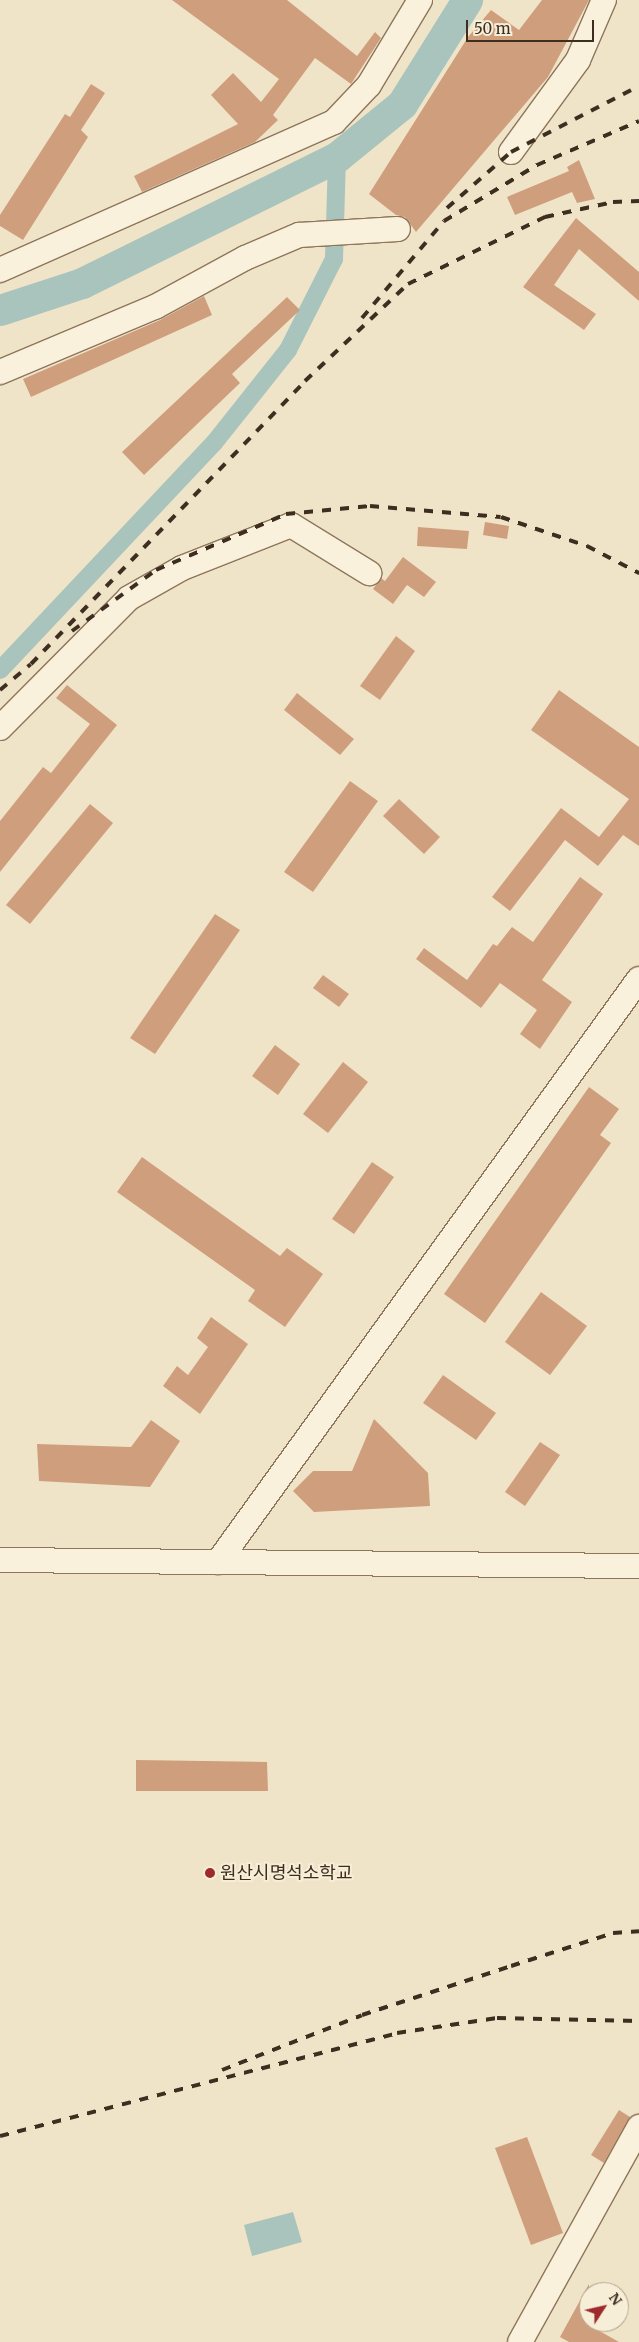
<!DOCTYPE html>
<html>
<head>
<meta charset="utf-8">
<style>
	body { margin:0 }
	#map { position:relative; width:639px; height:2342px; overflow:hidden; background:#f0e4c8; font-family:Merriweather,"Noto Sans KR",serif }
	div>[style] { position:absolute }
	[style*='--x'] { left:calc(var(--x)*1px); top:calc(var(--y)*1px); width:calc(var(--w)*1px); rotate:calc(var(--a)*1deg) }
	.water>* { inset:0; background:#a9c4bc }
	.canal>* { height:18px; margin:-9px; padding:0 9px; transform-origin:9px; border-radius:9px; background:#a9c4bc }
	.river>* { height:31px; margin:-15.5px; padding:0 15.5px; transform-origin:15.5px; border-radius:15.5px; background:#a9c4bc }
	.building>* { inset:0; background:#cf9f7d }
	.roads { filter:drop-shadow(1px 0 #8d765c) drop-shadow(-1px 0 #8d765c) drop-shadow(0 1px #8d765c) drop-shadow(0 -1px #8d765c) }
	.minor>* { height:24px; margin:-12px; padding:0 12px; transform-origin:12px; border-radius:12px; background:#faf1dc }
	.rail>* { height:4px; margin-top:-2px; transform-origin:0; background:repeating-linear-gradient(90deg,#3d2e20 0 9px,transparent 0 18px) }
	.dots>* { width:14px; height:14px; translate:-50% -50%; box-sizing:border-box; border:2px solid #f7eed8; border-radius:50% }
	span { translate:-50% -50%; white-space:nowrap; text-align:center; line-height:1.15; -webkit-text-stroke:4px #f7eed8; paint-order:stroke }
	.poi-label { font-size:18px; color:#3d2e20 }
	.left { translate:0 -50%; text-align:left }
	.north { position:absolute; left:579px; top:2282px; width:50px; height:50px; box-sizing:border-box; background:#f7eed8; border:1px solid #ada18e; border-radius:50%; rotate:55deg; font-size:14px; font-weight:700; line-height:20px; text-align:center; color:#3d2e20 }
	.north::after { content:''; display:block; margin:auto; width:18px; height:22px; background:#9e2a2b; clip-path:polygon(50% 0,100% 100%,50% 72%,0 100%) }
	.scale { position:absolute; left:466px; top:20px; width:128px; height:22px; box-sizing:border-box; border:2px solid #3d2e20; border-top:0; padding-left:6px; font-size:15px; line-height:18px; white-space:nowrap; color:#3d2e20; -webkit-text-stroke:4px #f7eed8; paint-order:stroke }
</style>
</head>
<body>
<div id="map">
	<div class="water">
		<i style="clip-path:polygon(293px 2212px,302px 2242px,252px 2256px,244px 2225px)"></i>
	</div>
	<div class="canal">
		<i style="--x:0;--y:670;--w:312;--a:-46.7"></i>
		<i style="--x:214;--y:443;--w:119;--a:-51.5"></i>
		<i style="--x:288;--y:350;--w:102;--a:-63.2"></i>
		<i style="--x:334;--y:259;--w:102;--a:-88.3"></i>
	</div>
	<div class="river">
		<i style="--x:0;--y:310;--w:86;--a:-18.2"></i>
		<i style="--x:82;--y:283;--w:284;--a:-26.3"></i>
		<i style="--x:337;--y:157;--w:84;--a:-39.2"></i>
		<i style="--x:402;--y:104;--w:123;--a:-58"></i>
	</div>
	<div class="building">
		<i style="clip-path:polygon(172px 0,287px 0,357px 56px,375px 32px,381px 38px,351px 84px,315px 58px,273px 115px,278px 120px,255px 142px,142px 192px,134px 176px,238px 124px,211px 95px,233px 73px,261px 102px,279px 79px)"></i>
		<i style="clip-path:polygon(542px 0,589px 0,548px 77px,416px 232px,405px 217px,396px 215px,369px 194px,468px 37px,491px 10px,519px 30px)"></i>
		<i style="clip-path:polygon(91px 84px,105px 93px,81px 130px,88px 137px,23px 240px,0 226px,0 215px,65px 114px,70px 117px)"></i>
		<i style="clip-path:polygon(579px 160px,595px 199px,577px 203px,572px 192px,515px 215px,507px 197px,569px 171px,567px 167px)"></i>
		<i style="clip-path:polygon(576px 218px,639px 272px,639px 301px,579px 249px,554px 285px,596px 314px,584px 330px,523px 287px)"></i>
		<i style="clip-path:polygon(204px 296px,212px 315px,31px 397px,23px 379px,160px 320px)"></i>
		<i style="clip-path:polygon(287px 297px,300px 310px,232px 374px,240px 383px,144px 475px,122px 452px)"></i>
		<i style="clip-path:polygon(485px 522px,509px 526px,507px 539px,483px 535px)"></i>
		<i style="clip-path:polygon(418px 527px,469px 531px,467px 549px,417px 546px)"></i>
		<i style="clip-path:polygon(403px 557px,436px 582px,424px 597px,407px 585px,393px 604px,373px 589px,381px 578px,385px 581px)"></i>
		<i style="clip-path:polygon(396px 636px,415px 651px,380px 700px,360px 686px)"></i>
		<i style="clip-path:polygon(67px 685px,117px 725px,0 872px,0 821px,43px 767px,51px 773px,90px 724px,56px 698px)"></i>
		<i style="clip-path:polygon(559px 690px,639px 747px,639px 846px,623px 835px,598px 866px,565px 840px,510px 911px,492px 897px,561px 808px,599px 837px,629px 799px,531px 730px)"></i>
		<i style="clip-path:polygon(297px 693px,354px 739px,340px 755px,284px 710px)"></i>
		<i style="clip-path:polygon(350px 781px,378px 801px,313px 892px,284px 872px)"></i>
		<i style="clip-path:polygon(399px 799px,440px 837px,424px 854px,383px 816px)"></i>
		<i style="clip-path:polygon(90px 804px,113px 823px,30px 924px,6px 905px)"></i>
		<i style="clip-path:polygon(580px 877px,603px 894px,542px 980px,572px 1002px,540px 1049px,520px 1034px,537px 1010px,500px 983px,481px 1008px,416px 959px,424px 948px,467px 980px,493px 944px,497px 946px,512px 927px,533px 942px)"></i>
		<i style="clip-path:polygon(215px 914px,240px 930px,155px 1054px,130px 1038px)"></i>
		<i style="clip-path:polygon(323px 975px,349px 994px,339px 1007px,313px 988px)"></i>
		<i style="clip-path:polygon(275px 1045px,300px 1064px,278px 1095px,252px 1076px)"></i>
		<i style="clip-path:polygon(343px 1062px,368px 1082px,328px 1133px,303px 1114px)"></i>
		<i style="clip-path:polygon(589px 1087px,619px 1109px,600px 1135px,611px 1143px,485px 1323px,444px 1294px)"></i>
		<i style="clip-path:polygon(142px 1157px,280px 1256px,287px 1248px,323px 1274px,285px 1327px,248px 1301px,255px 1290px,117px 1192px)"></i>
		<i style="clip-path:polygon(372px 1162px,394px 1177px,354px 1234px,332px 1219px)"></i>
		<i style="clip-path:polygon(541px 1292px,587px 1326px,550px 1375px,505px 1342px)"></i>
		<i style="clip-path:polygon(211px 1317px,248px 1344px,200px 1414px,163px 1386px,177px 1366px,188px 1375px,208px 1347px,197px 1338px)"></i>
		<i style="clip-path:polygon(443px 1375px,496px 1413px,476px 1440px,423px 1403px)"></i>
		<i style="clip-path:polygon(374px 1419px,428px 1473px,430px 1506px,314px 1512px,293px 1491px,313px 1471px,352px 1471px)"></i>
		<i style="clip-path:polygon(151px 1420px,180px 1441px,150px 1487px,39px 1481px,37px 1444px,131px 1447px)"></i>
		<i style="clip-path:polygon(540px 1442px,560px 1455px,525px 1506px,505px 1492px)"></i>
		<i style="clip-path:polygon(136px 1760px,267px 1762px,268px 1791px,136px 1791px)"></i>
		<i style="clip-path:polygon(619px 2110px,630px 2117px,604px 2163px,591px 2155px)"></i>
		<i style="clip-path:polygon(527px 2137px,563px 2233px,531px 2245px,495px 2148px)"></i>
		<i style="clip-path:polygon(589px 2284px,589px 2325px,619px 2342px,569px 2342px,560px 2337px)"></i>
	</div>
	<div class="roads">
		<div class="minor">
			<i style="--x:511;--y:152;--w:114;--a:-53.9"></i>
			<i style="--x:578;--y:60;--w:65;--a:-66.6"></i>
			<i style="--x:0;--y:270;--w:365;--a:-23.9"></i>
			<i style="--x:334;--y:122;--w:51;--a:-46.6"></i>
			<i style="--x:369;--y:85;--w:99;--a:-59"></i>
			<i style="--x:0;--y:372;--w:168;--a:-22.8"></i>
			<i style="--x:155;--y:307;--w:102;--a:-28.6"></i>
			<i style="--x:245;--y:258;--w:59;--a:-23.1"></i>
			<i style="--x:299;--y:235;--w:99;--a:-3.5"></i>
			<i style="--x:0;--y:728;--w:183;--a:-45.2"></i>
			<i style="--x:129;--y:598;--w:61;--a:-29.5"></i>
			<i style="--x:182;--y:568;--w:117;--a:-21.5"></i>
			<i style="--x:291;--y:525;--w:92;--a:31.6"></i>
			<i style="--x:0;--y:1560;--w:639;--a:0.54"></i>
			<i style="--x:218;--y:1562;--w:719;--a:-54.17"></i>
			<i style="--x:520;--y:2342;--w:246;--a:-61"></i>
		</div>
	</div>
	<div class="rail">
		<i style="--x:447;--y:208;--w:85;--a:-41.2"></i>
		<i style="--x:511;--y:152;--w:144;--a:-27.3"></i>
		<i style="--x:362;--y:318;--w:127;--a:-49.8"></i>
		<i style="--x:444;--y:221;--w:109;--a:-31.1"></i>
		<i style="--x:537;--y:165;--w:111;--a:-23.3"></i>
		<i style="--x:72;--y:631;--w:104;--a:-36"></i>
		<i style="--x:156;--y:570;--w:142;--a:-23.3"></i>
		<i style="--x:286;--y:514;--w:84;--a:-5.4"></i>
		<i style="--x:370;--y:506;--w:131;--a:4.8"></i>
		<i style="--x:501;--y:517;--w:91;--a:18.6"></i>
		<i style="--x:587;--y:546;--w:59;--a:27.4"></i>
		<i style="--x:0;--y:690;--w:40;--a:-40"></i>
		<i style="--x:31;--y:664;--w:394;--a:-45.9"></i>
		<i style="--x:305;--y:381;--w:141;--a:-43.3"></i>
		<i style="--x:408;--y:284;--w:153;--a:-26.1"></i>
		<i style="--x:545;--y:217;--w:70;--a:-12.4"></i>
		<i style="--x:613;--y:202;--w:26;--a:-2"></i>
		<i style="--x:222;--y:2070;--w:150;--a:-21.4"></i>
		<i style="--x:362;--y:2015;--w:157;--a:-18.2"></i>
		<i style="--x:511;--y:1966;--w:107;--a:-17.9"></i>
		<i style="--x:613;--y:1933;--w:26;--a:-4"></i>
		<i style="--x:0;--y:2136;--w:410;--a:-14.5"></i>
		<i style="--x:397;--y:2033;--w:101;--a:-8.5"></i>
		<i style="--x:497;--y:2018;--w:142;--a:1.2"></i>
	</div>
	<div class="dots">
		<i style="left:210px;top:1873px;background:#9e2a2b"></i>
	</div>
	<div class="poi-label">
		<span class="left" style="left:220px;top:1873px">원산시명석소학교</span>
	</div>
	<div class="north">N</div>
	<div class="scale">50 m</div>
</div>
</body>
</html>
